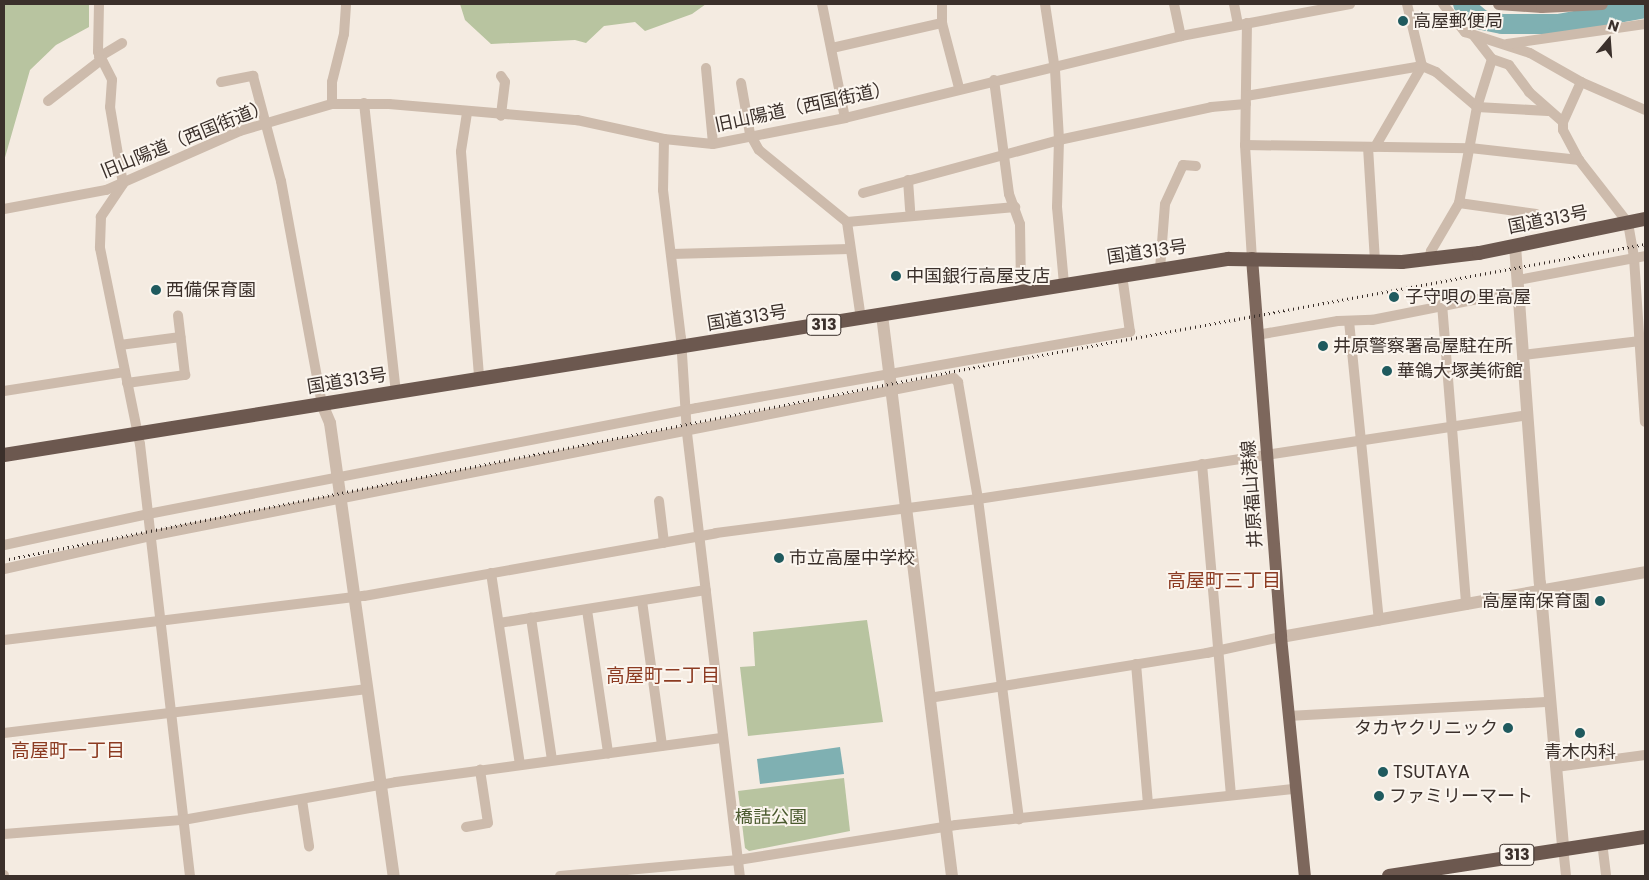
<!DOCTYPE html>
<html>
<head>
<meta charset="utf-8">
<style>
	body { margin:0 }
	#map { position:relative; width:1649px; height:880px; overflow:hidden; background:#f4ebe1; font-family:Poppins,"Noto Sans JP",sans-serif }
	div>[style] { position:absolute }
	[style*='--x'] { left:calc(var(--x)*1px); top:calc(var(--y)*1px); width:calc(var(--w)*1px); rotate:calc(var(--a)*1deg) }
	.green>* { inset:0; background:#b8c4a0 }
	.water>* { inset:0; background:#7fb0b2 }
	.river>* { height:20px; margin:-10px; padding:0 10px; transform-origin:10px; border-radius:10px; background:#7fb0b2 }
	.minor>* { height:10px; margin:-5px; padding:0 5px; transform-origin:5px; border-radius:5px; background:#cdbbac }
	.tertiary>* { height:12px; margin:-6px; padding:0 6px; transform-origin:6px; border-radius:6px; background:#cdbbac }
	.secondary>* { height:12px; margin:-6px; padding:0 6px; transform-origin:6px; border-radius:6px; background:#a18a7d }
	.primary>* { height:12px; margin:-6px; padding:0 6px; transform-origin:6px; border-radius:6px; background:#7d675c }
	.trunk>* { height:14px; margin:-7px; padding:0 7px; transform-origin:7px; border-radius:7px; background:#6c584f }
	.rail>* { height:3px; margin-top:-1.5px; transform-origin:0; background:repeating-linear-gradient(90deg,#3b302b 0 1px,transparent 0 5px) }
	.dots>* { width:14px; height:14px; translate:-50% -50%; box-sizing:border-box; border:2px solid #fbf5ee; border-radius:50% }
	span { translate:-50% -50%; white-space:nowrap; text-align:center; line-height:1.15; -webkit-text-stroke:4px #fbf5ee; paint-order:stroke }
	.shield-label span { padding:1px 4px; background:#fbf5ee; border:1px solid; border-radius:4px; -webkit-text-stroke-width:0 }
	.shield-label { font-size:16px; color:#3b302b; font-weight:700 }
	.poi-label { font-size:18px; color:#3b302b }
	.left { translate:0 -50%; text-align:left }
	.right { translate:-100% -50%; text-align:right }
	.street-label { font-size:18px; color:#3b302b }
	.park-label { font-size:18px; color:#4a5a2e }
	.neighbourhood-label { font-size:19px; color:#8c3b22 }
	.frame { position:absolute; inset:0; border:5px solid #3b302b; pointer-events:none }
	.north { position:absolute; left:1584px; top:15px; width:50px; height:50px; -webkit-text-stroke:4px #fbf5ee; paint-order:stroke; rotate:18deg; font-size:14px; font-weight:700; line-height:20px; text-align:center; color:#3b302b }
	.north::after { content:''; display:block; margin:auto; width:18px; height:22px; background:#3b302b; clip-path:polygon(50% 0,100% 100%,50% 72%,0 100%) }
</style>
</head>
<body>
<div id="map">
	<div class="green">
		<i style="clip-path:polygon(4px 4px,89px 4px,89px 27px,56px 45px,30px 70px,4px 161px)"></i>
		<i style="clip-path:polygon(460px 4px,706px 4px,692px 14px,645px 31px,635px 22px,604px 26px,586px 43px,575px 40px,491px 44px,465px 20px)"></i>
		<i style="clip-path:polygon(867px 620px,883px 722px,748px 736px,740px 667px,755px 666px,753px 632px)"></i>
		<i style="clip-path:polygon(844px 778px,850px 831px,749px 851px,745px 848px,738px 791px)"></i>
	</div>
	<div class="water">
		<i style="clip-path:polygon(840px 747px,844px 774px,760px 784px,757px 759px)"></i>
	</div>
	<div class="river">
		<i style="--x:1463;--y:4;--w:25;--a:40"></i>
		<i style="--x:1482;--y:20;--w:20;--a:11"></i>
		<i style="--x:1502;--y:24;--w:56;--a:0"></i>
		<i style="--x:1558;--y:24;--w:88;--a:-10.4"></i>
	</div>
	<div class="minor">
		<i style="--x:99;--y:4;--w:48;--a:91.2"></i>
		<i style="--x:98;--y:52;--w:31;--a:63"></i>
		<i style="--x:112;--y:80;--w:27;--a:94"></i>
		<i style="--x:110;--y:107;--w:78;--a:80.4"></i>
		<i style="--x:123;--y:184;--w:40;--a:124"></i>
		<i style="--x:101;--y:217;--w:31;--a:92"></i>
		<i style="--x:100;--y:248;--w:200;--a:78.5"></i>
		<i style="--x:140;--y:444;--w:435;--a:83.4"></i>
		<i style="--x:822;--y:4;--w:116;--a:78.6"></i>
		<i style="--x:942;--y:4;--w:19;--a:90"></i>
		<i style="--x:942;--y:23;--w:67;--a:75.3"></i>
		<i style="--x:1045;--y:4;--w:67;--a:81.4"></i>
		<i style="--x:1055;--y:70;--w:70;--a:86.7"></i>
		<i style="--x:1059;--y:140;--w:67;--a:91.7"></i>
		<i style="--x:1057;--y:207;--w:77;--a:84.8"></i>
		<i style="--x:1174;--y:4;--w:33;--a:78"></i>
		<i style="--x:1234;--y:4;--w:20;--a:79"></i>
		<i style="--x:1407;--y:4;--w:64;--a:76.4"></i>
		<i style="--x:1422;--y:66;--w:15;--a:23"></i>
		<i style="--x:1436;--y:72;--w:54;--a:40.5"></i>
		<i style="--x:1477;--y:107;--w:71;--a:3.2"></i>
		<i style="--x:1443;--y:4;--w:36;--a:52"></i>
		<i style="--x:1465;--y:32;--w:68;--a:17.9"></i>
		<i style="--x:1530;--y:53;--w:59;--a:29.6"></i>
		<i style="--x:1581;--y:82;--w:70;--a:23.6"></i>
		<i style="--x:1247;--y:23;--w:122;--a:90.9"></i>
		<i style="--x:1245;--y:145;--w:113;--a:86.5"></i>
		<i style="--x:1474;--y:36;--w:29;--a:52"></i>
		<i style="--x:1492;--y:59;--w:18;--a:19"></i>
		<i style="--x:1509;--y:65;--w:34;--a:53"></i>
		<i style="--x:1529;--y:92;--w:45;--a:41.4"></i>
		<i style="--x:1507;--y:44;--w:139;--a:-8.2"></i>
		<i style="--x:832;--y:48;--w:113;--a:-12.8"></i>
		<i style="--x:99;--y:57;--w:27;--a:-31"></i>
		<i style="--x:706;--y:68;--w:76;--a:84.7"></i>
		<i style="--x:501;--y:76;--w:7;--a:56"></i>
		<i style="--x:505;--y:82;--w:34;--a:97"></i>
		<i style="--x:994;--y:80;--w:115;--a:82.5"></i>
		<i style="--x:1009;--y:194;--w:32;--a:70"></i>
		<i style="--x:1020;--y:224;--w:67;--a:89.1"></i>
		<i style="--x:221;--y:82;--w:33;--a:-11"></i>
		<i style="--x:253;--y:76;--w:109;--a:75.1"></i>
		<i style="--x:281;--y:181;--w:227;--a:79.6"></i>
		<i style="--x:1581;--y:82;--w:44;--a:114.2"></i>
		<i style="--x:1563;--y:122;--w:8;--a:90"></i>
		<i style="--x:1563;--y:130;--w:34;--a:62"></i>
		<i style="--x:1579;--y:160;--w:80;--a:52.1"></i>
		<i style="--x:1628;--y:223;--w:36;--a:80"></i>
		<i style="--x:1634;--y:258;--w:164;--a:86.2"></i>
		<i style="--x:741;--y:83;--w:52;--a:80"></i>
		<i style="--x:750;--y:134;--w:18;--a:61"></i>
		<i style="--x:759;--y:150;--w:114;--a:39.3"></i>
		<i style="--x:847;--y:222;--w:98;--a:81.8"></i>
		<i style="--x:1246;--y:96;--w:179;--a:-9.7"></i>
		<i style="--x:48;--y:101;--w:67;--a:-37.7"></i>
		<i style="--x:364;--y:103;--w:291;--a:83.7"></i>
		<i style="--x:332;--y:104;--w:22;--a:-90"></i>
		<i style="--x:332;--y:82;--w:49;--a:-76"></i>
		<i style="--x:344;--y:34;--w:30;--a:-86"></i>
		<i style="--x:467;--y:113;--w:39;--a:99"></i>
		<i style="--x:461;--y:152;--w:227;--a:85.4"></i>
		<i style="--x:664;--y:139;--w:51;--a:91.1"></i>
		<i style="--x:663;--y:190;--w:149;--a:83.1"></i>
		<i style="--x:681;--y:338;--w:95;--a:86.4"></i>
		<i style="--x:687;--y:433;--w:446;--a:83.2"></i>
		<i style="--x:1245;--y:145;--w:225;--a:0.8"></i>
		<i style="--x:1470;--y:148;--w:110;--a:6.3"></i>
		<i style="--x:1368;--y:147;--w:116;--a:86.5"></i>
		<i style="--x:1375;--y:147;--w:94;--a:-59.9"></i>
		<i style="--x:908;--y:180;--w:30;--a:86"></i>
		<i style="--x:863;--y:193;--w:203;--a:-15.1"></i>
		<i style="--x:1059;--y:140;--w:156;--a:-12.2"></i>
		<i style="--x:1211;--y:107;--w:35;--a:-5"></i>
		<i style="--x:1459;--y:203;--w:78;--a:8.1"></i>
		<i style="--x:4;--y:209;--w:104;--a:-10.6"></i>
		<i style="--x:106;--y:190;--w:146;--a:-23.8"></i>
		<i style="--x:240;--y:131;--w:96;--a:-16.4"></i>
		<i style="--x:332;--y:104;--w:57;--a:0"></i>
		<i style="--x:389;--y:104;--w:189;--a:4.9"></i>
		<i style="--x:577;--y:120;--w:89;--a:12.3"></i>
		<i style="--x:664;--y:139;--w:49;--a:5.8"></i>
		<i style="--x:713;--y:144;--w:135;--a:-11.1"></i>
		<i style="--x:845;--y:118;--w:346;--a:-13.7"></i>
		<i style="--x:1181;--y:36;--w:172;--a:-10.7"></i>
		<i style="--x:847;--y:222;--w:169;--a:-5.1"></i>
		<i style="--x:671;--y:254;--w:178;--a:-1.6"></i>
		<i style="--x:1429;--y:259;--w:8;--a:-76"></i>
		<i style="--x:1431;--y:251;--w:56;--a:-59.7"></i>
		<i style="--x:1459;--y:203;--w:98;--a:-79.4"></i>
		<i style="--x:1477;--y:107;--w:50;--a:-72.6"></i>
		<i style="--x:1160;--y:269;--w:65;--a:-85.6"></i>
		<i style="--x:1165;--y:204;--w:43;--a:-65.2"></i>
		<i style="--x:1183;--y:165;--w:13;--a:4"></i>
		<i style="--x:1518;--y:280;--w:129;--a:-10.7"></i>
		<i style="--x:1442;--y:304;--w:302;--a:85.4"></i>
		<i style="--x:1349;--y:321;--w:301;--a:84.3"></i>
		<i style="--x:1257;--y:335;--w:82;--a:-9.8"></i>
		<i style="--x:1338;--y:321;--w:34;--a:-2"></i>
		<i style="--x:1372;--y:320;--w:149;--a:-11.2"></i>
		<i style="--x:120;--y:345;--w:61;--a:-7.6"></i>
		<i style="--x:1523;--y:355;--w:118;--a:-6.8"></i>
		<i style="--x:127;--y:383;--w:59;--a:-7.9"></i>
		<i style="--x:185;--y:375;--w:60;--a:-96.7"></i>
		<i style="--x:4;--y:391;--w:122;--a:-8.9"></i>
		<i style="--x:1202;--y:464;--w:331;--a:85"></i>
		<i style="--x:659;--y:501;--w:42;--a:83.2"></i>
		<i style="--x:4;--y:545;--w:147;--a:-12.1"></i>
		<i style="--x:148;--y:514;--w:559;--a:-10.93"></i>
		<i style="--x:697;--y:408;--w:440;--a:-10"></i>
		<i style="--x:1130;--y:332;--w:58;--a:-98"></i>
		<i style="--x:4;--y:569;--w:150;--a:-12.7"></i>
		<i style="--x:150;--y:536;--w:819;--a:-11.12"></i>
		<i style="--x:954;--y:378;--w:6;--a:45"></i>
		<i style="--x:958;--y:382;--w:119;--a:80.3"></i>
		<i style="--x:978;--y:499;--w:323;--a:82.7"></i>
		<i style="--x:491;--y:573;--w:193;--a:81.4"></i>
		<i style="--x:642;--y:601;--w:146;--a:82.1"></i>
		<i style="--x:587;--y:610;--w:145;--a:81.6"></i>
		<i style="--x:499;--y:623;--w:32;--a:-9"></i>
		<i style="--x:4;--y:640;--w:363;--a:-7"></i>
		<i style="--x:364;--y:596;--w:358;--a:-10.1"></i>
		<i style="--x:716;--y:533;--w:264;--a:-7.4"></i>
		<i style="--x:978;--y:499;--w:556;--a:-8.68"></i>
		<i style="--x:1136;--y:664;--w:140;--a:85.1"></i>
		<i style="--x:929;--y:698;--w:282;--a:-9.2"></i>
		<i style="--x:1207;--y:653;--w:76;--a:-12.2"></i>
		<i style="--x:1288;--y:716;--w:262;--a:-3.1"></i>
		<i style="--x:4;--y:733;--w:366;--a:-6.9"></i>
		<i style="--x:552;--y:760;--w:144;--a:-98.4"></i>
		<i style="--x:531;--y:618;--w:177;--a:-9.1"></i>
		<i style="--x:1556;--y:767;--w:90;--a:-7.7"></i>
		<i style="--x:302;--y:800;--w:47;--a:81.3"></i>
		<i style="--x:466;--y:827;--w:22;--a:-10"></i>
		<i style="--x:488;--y:823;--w:54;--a:-98.6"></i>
		<i style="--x:4;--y:834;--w:180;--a:-4.5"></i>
		<i style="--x:183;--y:820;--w:216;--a:-10.1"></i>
		<i style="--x:396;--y:782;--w:330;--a:-7.7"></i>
		<i style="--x:1602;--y:842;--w:34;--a:83"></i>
		<i style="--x:1563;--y:847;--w:29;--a:84"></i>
		<i style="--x:4;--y:875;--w:1;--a:90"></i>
		<i style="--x:560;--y:876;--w:179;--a:-5.1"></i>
		<i style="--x:738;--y:860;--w:221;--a:-9.1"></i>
		<i style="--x:956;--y:825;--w:341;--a:-6.1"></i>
	</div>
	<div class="tertiary">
		<i style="--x:1515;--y:246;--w:338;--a:85.8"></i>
		<i style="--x:1540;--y:583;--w:265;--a:85"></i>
		<i style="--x:882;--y:315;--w:565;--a:82.89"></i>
		<i style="--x:322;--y:404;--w:21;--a:67"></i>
		<i style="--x:330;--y:423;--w:457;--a:82"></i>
		<i style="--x:1281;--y:637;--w:370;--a:-10.1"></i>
	</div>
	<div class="secondary">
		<i style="--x:1499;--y:4;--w:43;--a:4"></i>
		<i style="--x:1542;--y:7;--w:60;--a:-2.9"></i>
	</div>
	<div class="primary">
		<i style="--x:1252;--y:258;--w:380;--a:85.6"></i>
		<i style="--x:1281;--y:637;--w:240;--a:84.3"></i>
	</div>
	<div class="trunk">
		<i style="--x:4;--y:455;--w:1240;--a:-9.1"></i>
		<i style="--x:1228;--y:259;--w:174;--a:1"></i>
		<i style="--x:1402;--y:262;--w:78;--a:-6.7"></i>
		<i style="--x:1479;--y:253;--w:169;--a:-11.6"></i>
		<i style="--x:1389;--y:876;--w:259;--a:-8.7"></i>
	</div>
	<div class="rail">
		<i style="--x:4;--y:560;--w:964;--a:-11.25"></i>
		<i style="--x:949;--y:372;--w:708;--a:-10.42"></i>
	</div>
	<div class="dots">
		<i style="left:1403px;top:21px;background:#1f5a5e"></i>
		<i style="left:896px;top:276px;background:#1f5a5e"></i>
		<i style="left:156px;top:290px;background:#1f5a5e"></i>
		<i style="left:1394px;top:297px;background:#1f5a5e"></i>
		<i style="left:1323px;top:346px;background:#1f5a5e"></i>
		<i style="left:1387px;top:371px;background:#1f5a5e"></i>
		<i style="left:779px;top:558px;background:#1f5a5e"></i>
		<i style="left:1600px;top:601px;background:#1f5a5e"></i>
		<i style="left:1508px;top:728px;background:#1f5a5e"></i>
		<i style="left:1580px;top:733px;background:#1f5a5e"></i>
		<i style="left:1383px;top:772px;background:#1f5a5e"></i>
		<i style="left:1379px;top:796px;background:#1f5a5e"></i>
	</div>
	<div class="shield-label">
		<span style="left:824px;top:325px">313</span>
		<span style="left:1517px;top:855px">313</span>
	</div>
	<div class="poi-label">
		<span class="left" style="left:1413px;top:21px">高屋郵便局</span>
		<span class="left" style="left:906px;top:276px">中国銀行高屋支店</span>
		<span class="left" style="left:166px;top:290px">西備保育園</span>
		<span class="left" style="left:1405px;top:297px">子守唄の里高屋</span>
		<span class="left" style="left:1333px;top:346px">井原警察署高屋駐在所</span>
		<span class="left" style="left:1397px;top:371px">華鴒大塚美術館</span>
		<span class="left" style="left:789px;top:558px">市立高屋中学校</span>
		<span class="right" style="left:1590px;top:601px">高屋南保育園</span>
		<span class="right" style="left:1498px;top:728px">タカヤクリニック</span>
		<span style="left:1580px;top:752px">青木内科</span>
		<span class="left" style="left:1393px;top:772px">TSUTAYA</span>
		<span class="left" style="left:1389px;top:796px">ファミリーマート</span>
	</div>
	<div class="street-label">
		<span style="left:803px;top:107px;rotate:-12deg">旧山陽道（西国街道）</span>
		<span style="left:185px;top:139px;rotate:-22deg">旧山陽道（西国街道）</span>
		<span style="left:1548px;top:220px;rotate:-11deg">国道313号</span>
		<span style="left:1147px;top:252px;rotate:-8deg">国道313号</span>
		<span style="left:747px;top:318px;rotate:-9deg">国道313号</span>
		<span style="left:347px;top:381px;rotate:-9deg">国道313号</span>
		<span style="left:1252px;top:494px;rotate:-94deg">井原福山港線</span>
	</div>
	<div class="park-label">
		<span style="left:771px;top:817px">橋詰公園</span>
	</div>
	<div class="neighbourhood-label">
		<span style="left:1224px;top:581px">高屋町三丁目</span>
		<span style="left:663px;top:676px">高屋町二丁目</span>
		<span style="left:68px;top:751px">高屋町一丁目</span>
	</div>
	<div class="frame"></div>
	<div class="north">N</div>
</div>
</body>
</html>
